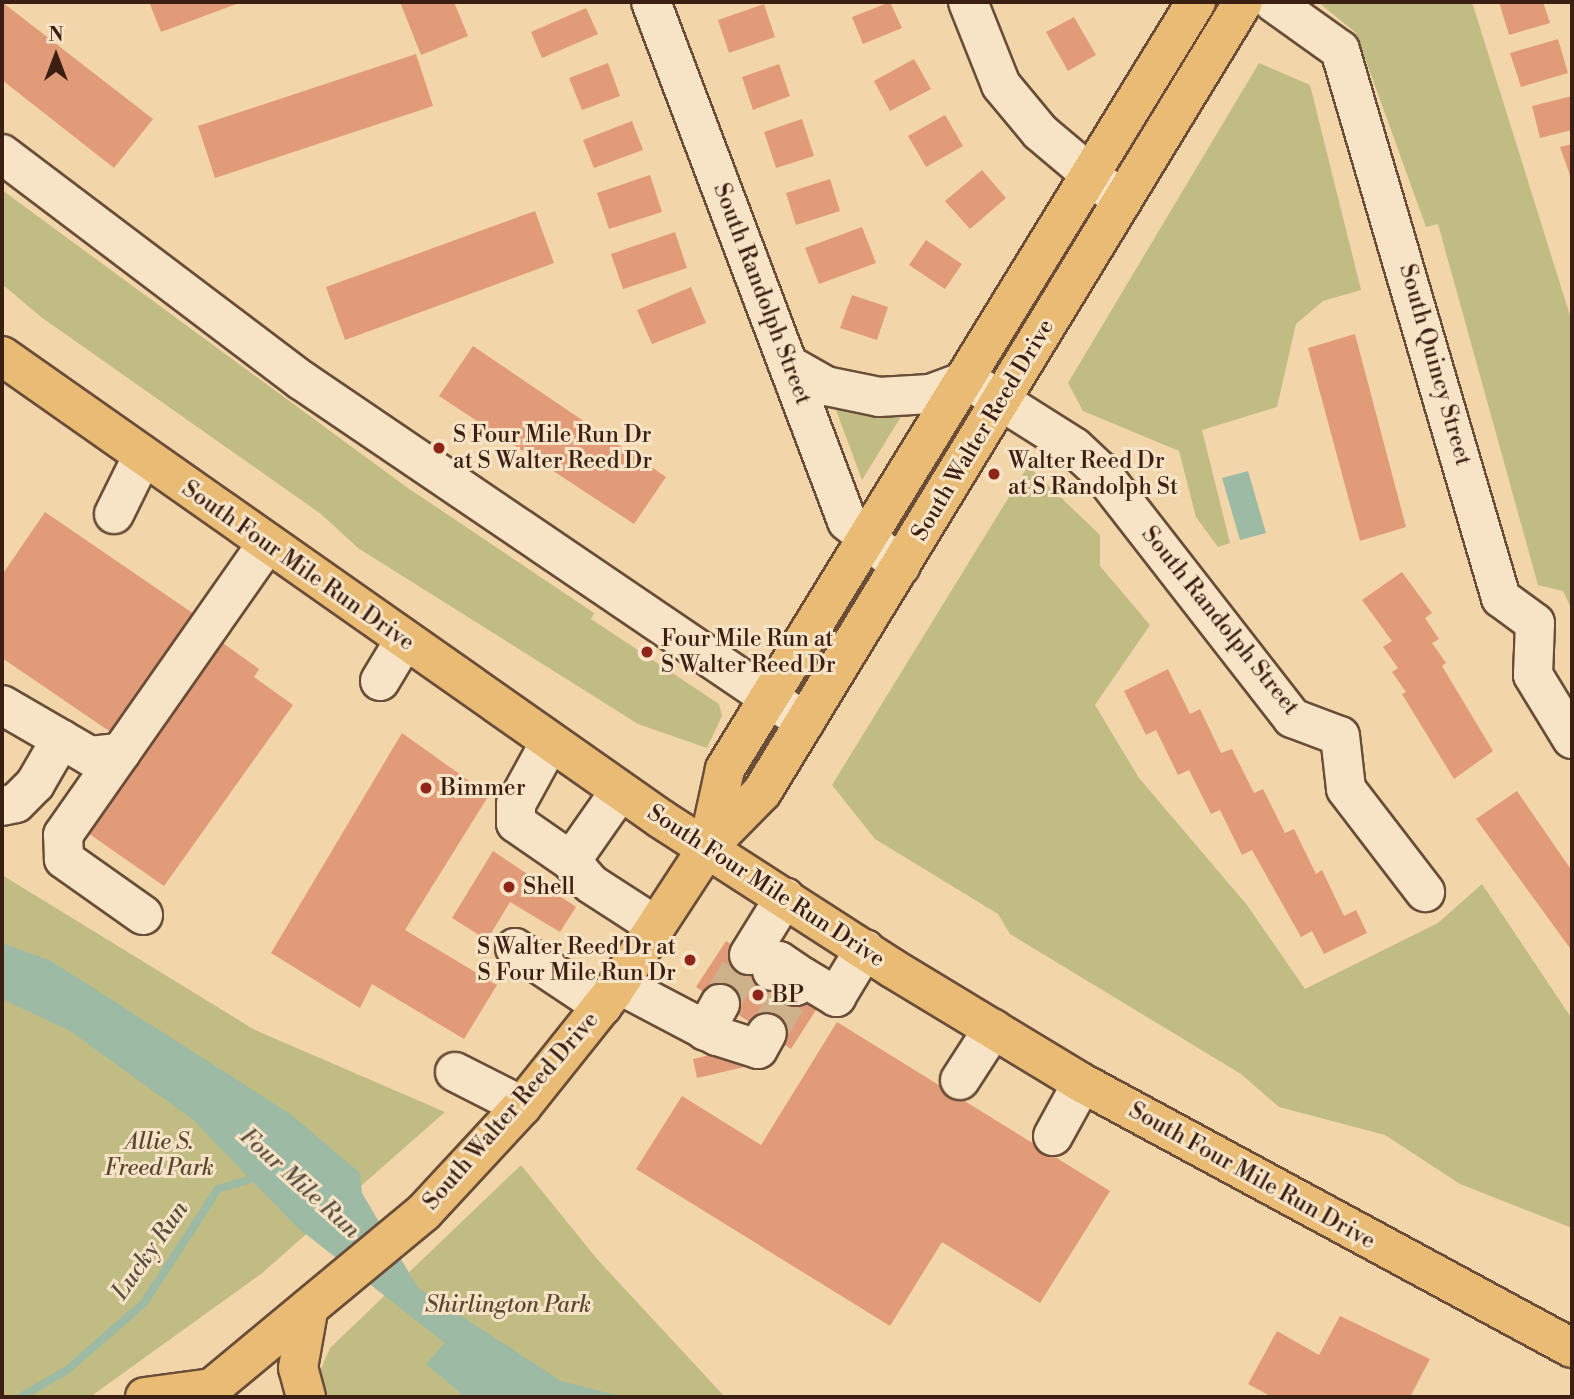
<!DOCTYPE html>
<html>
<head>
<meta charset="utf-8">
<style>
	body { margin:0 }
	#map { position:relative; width:1574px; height:1399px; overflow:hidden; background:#f2d6a9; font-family:"Libre Bodoni",serif }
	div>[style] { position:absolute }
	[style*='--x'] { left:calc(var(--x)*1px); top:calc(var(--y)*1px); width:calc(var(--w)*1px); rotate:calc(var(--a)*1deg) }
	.green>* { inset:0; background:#c0bc84 }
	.water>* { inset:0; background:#9cbaa4 }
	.stream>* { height:8px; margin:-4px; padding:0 4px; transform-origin:4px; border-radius:4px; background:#9cbaa4 }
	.building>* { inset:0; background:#e29b78 }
	.minor-tunnel>* { height:38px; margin-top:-19px; transform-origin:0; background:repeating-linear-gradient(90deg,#cdb18b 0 38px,transparent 0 57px) }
	.roads { filter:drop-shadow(2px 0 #694d38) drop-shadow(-2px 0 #694d38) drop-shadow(0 2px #694d38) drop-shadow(0 -2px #694d38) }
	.minor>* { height:38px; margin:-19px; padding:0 19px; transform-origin:19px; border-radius:19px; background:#f7e4c7 }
	.major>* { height:38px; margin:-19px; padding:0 19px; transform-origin:19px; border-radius:19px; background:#e9bb74 }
	.dots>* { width:19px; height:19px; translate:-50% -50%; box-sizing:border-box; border:4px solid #f7e4c7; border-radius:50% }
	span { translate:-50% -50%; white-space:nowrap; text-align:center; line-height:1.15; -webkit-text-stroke:6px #f7e4c7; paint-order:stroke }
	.street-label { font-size:23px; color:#3b1f13 }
	.poi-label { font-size:23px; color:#3b1f13 }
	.left { translate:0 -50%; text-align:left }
	.right { translate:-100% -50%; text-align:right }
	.park-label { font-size:23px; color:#5c462f; font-style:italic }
	.water-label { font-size:24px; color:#584e3e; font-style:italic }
	.frame { position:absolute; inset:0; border:4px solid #3b1f13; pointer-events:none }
	.north { position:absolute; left:21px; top:21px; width:70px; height:70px; -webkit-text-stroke:5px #f7e4c7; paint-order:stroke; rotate:0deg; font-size:19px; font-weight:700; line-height:28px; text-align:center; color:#3b1f13 }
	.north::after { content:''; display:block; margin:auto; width:24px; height:32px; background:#3b1f13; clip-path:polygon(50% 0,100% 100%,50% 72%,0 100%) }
</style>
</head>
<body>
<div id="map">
	<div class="green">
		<i style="clip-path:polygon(1213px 2px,1224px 7px,1144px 139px,1134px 133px)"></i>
		<i style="clip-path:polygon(1318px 2px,1472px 2px,1572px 322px,1572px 610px,1563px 591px,1538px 585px,1438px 224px,1426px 227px,1356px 33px)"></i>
		<i style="clip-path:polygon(1259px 63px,1310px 85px,1361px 290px,1323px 301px,1296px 324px,1277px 407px,1202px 430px,1230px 543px,1218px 547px,1196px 517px,1179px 451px,1083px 411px,1068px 383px)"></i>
		<i style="clip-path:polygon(2px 190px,405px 486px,594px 613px,591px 619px,719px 704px,722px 716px,707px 748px,638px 724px,358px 548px,321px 514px,41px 317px,2px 284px)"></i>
		<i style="clip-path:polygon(1075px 232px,1085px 238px,1007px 365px,998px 359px)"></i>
		<i style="clip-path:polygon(838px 405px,902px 415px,862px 480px,836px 410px)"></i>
		<i style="clip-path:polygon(950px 435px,961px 443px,914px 519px,903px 511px)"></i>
		<i style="clip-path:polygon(1028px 466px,1100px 535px,1100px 566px,1150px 625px,1095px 705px,1139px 778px,1247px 905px,1305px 989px,1438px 923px,1482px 884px,1572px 1019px,1572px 1228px,1460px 1184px,1385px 1135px,1279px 1107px,1241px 1074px,1010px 934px,998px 914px,875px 839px,832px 785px)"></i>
		<i style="clip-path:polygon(859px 581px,871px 587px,830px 657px,821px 652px,828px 632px)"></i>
		<i style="clip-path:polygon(2px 875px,255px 1030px,445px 1112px,261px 1274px,90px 1397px,2px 1397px)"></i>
		<i style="clip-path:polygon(521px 1165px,597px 1259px,725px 1397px,320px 1397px,320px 1371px,330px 1348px)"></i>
	</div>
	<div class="water">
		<i style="clip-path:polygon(1248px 471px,1266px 533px,1240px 540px,1222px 478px)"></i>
		<i style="clip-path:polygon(2px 943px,51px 961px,289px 1113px,360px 1173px,362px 1193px,418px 1288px,561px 1381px,624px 1397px,465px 1397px,426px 1364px,445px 1343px,298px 1228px,192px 1119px,70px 1031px,2px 999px)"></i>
	</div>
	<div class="stream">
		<i style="--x:21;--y:1397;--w:53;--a:-30.4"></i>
		<i style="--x:67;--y:1370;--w:102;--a:-41"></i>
		<i style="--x:144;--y:1303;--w:136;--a:-57"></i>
		<i style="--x:218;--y:1189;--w:42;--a:-16.7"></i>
	</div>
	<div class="building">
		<i style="clip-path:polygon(2px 2px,153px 119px,114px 168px,2px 80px)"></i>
		<i style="clip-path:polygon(149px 2px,242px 2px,161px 32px)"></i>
		<i style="clip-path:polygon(400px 2px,454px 2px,468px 36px,421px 55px)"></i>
		<i style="clip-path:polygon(890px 2px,902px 28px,863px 44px,852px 17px)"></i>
		<i style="clip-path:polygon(1499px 2px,1543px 2px,1550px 23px,1509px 35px)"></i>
		<i style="clip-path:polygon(764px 4px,775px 37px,729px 53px,718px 20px)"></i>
		<i style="clip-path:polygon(586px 8px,598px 34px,542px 58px,531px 32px)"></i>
		<i style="clip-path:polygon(1074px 17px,1096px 55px,1068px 71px,1046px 32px)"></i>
		<i style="clip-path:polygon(1558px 39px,1568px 73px,1521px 87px,1510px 53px)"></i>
		<i style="clip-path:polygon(416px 54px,433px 106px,215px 178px,198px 126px)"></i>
		<i style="clip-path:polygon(914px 59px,931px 89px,890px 111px,874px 81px)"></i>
		<i style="clip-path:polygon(608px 63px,620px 96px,582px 110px,569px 78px)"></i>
		<i style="clip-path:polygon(779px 64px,790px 96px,753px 110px,742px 77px)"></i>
		<i style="clip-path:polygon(1572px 96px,1572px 130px,1540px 138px,1532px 106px)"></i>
		<i style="clip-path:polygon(945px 115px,963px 146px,926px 167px,908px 136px)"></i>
		<i style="clip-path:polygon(802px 119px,814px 156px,776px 168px,764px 132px)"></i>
		<i style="clip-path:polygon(632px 121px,643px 150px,594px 168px,583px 140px)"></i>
		<i style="clip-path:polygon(1572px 144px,1572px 181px,1560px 147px)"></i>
		<i style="clip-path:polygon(982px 170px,1006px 198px,970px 229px,945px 201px)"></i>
		<i style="clip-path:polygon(650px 175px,662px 212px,609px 229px,597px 193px)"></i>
		<i style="clip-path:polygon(830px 179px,840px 211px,796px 225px,786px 193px)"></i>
		<i style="clip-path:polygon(535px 211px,554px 263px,345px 340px,326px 287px)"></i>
		<i style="clip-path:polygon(862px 227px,876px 263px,819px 284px,805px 248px)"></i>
		<i style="clip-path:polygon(675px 232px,687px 268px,623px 289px,611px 254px)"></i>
		<i style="clip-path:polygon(926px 240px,962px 264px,945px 289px,909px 265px)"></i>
		<i style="clip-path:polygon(691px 287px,706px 323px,652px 344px,637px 310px)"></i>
		<i style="clip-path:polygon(852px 295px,888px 307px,877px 340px,840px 328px)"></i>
		<i style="clip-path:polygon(1355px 334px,1406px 527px,1360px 541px,1308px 348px)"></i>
		<i style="clip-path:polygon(473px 346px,666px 477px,634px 524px,439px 396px)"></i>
		<i style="clip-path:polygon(45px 512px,194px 614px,112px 733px,2px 658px,2px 575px)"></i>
		<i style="clip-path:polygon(1402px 572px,1432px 613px,1425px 618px,1439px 639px,1432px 643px,1446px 663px,1442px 666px,1493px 751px,1454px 779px,1402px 694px,1406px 692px,1392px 672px,1398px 668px,1383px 647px,1392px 641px,1362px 600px)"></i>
		<i style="clip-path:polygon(220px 641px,259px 669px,254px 677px,293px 705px,164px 886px,85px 831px)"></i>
		<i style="clip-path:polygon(1168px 669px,1190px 714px,1200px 709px,1221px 753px,1232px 749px,1254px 793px,1263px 789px,1285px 833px,1294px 829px,1316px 874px,1322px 870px,1344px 916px,1356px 910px,1367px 933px,1324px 954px,1312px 931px,1301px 937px,1252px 850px,1242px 855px,1220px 810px,1211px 814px,1189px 770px,1178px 775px,1156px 730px,1146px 735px,1124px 691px)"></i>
		<i style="clip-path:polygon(402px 733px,489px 795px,405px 930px,497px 985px,464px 1039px,372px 984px,360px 1008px,271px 953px)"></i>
		<i style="clip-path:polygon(1517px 791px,1572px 871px,1572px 951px,1476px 819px)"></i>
		<i style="clip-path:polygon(493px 851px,576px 907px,560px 932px,510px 902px,487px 940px,452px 918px)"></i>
		<i style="clip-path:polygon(726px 941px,821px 1002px,791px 1049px,696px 987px)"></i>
		<i style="clip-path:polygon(837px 1022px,1110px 1191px,1040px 1303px,942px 1242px,890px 1326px,636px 1169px,682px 1096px,761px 1145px)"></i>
		<i style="clip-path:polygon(740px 1048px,744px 1067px,697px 1078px,693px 1059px)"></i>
		<i style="clip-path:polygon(1340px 1316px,1430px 1359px,1410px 1397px,1272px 1397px,1248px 1384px,1277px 1331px,1319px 1355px)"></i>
	</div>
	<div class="minor-tunnel">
		<i style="--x:720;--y:1004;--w:57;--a:-59.4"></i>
		<i style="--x:767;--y:1033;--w:55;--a:-58.3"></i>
	</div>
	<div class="roads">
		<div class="minor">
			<i style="--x:651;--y:2;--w:555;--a:69.31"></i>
			<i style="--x:847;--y:521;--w:70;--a:40.3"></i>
			<i style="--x:968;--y:2;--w:89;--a:68.3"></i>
			<i style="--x:1001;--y:85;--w:61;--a:50.3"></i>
			<i style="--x:1040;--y:132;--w:107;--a:40.1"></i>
			<i style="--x:1273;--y:2;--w:82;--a:35.6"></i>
			<i style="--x:1340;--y:50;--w:571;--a:73.63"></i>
			<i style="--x:1501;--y:598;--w:42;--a:36.3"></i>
			<i style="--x:1535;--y:623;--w:52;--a:92.2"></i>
			<i style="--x:1533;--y:675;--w:75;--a:58.6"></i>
			<i style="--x:2;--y:154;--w:375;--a:37.1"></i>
			<i style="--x:301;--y:380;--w:609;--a:34.16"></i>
			<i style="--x:789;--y:365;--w:43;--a:29.6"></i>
			<i style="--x:826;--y:386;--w:54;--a:11.7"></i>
			<i style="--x:879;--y:397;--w:51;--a:-3.4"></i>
			<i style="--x:930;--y:394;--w:40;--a:-20.2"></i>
			<i style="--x:968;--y:380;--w:125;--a:32.3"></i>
			<i style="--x:1074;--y:447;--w:35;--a:43"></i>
			<i style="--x:1100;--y:471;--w:313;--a:52.1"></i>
			<i style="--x:1292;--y:718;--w:51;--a:20.6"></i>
			<i style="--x:1340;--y:736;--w:53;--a:83.5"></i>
			<i style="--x:1346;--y:789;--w:130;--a:52.5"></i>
			<i style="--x:114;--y:514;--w:64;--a:-63.8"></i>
			<i style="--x:380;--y:681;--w:47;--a:-59"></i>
			<i style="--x:2;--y:705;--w:102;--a:30.1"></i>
			<i style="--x:90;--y:756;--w:31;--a:-6"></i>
			<i style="--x:550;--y:742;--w:71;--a:118.7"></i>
			<i style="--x:516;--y:804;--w:19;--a:90"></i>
			<i style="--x:516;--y:823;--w:67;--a:34.6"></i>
			<i style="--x:571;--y:861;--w:30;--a:49"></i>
			<i style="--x:591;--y:884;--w:77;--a:32.9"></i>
			<i style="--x:2;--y:806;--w:14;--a:-12"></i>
			<i style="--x:16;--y:803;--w:27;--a:-45"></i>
			<i style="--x:35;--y:784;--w:52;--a:-60"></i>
			<i style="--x:571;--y:861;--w:85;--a:-55"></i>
			<i style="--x:143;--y:915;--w:97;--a:-144.7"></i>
			<i style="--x:64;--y:859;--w:24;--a:-92"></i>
			<i style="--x:63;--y:835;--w:354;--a:-55"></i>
			<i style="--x:515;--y:948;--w:105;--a:33.7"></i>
			<i style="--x:749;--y:955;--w:68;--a:-58.2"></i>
			<i style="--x:772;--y:971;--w:12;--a:-55"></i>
			<i style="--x:779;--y:961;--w:29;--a:34"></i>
			<i style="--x:618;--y:984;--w:112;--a:27.7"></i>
			<i style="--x:717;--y:1036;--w:43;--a:17.6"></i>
			<i style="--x:758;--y:1049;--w:18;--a:-61"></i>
			<i style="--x:796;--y:986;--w:11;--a:-52"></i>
			<i style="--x:803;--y:977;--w:39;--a:31"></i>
			<i style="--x:836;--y:997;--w:56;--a:-58.9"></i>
			<i style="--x:705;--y:1031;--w:31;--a:-61"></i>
			<i style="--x:455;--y:1072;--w:75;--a:26.9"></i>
			<i style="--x:960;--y:1080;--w:61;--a:-57.1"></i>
			<i style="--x:1053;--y:1136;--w:60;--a:-61.3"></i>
		</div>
		<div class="major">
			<i style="--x:2;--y:356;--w:805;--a:35.09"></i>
			<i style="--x:661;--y:819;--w:275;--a:32.8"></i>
			<i style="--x:892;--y:968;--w:222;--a:31.2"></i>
			<i style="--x:1082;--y:1083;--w:557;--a:28.41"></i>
			<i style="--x:708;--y:847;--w:80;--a:-77.7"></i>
			<i style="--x:725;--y:769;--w:900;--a:-58.45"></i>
			<i style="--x:145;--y:1397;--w:62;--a:-7.5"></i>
			<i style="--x:201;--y:1397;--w:290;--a:-39.7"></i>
			<i style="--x:424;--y:1212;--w:144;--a:-47.2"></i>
			<i style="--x:522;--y:1106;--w:146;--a:-51.4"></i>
			<i style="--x:613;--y:992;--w:173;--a:-56.8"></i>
			<i style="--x:708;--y:847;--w:77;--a:-45.5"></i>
			<i style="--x:762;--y:792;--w:925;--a:-58.66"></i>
			<i style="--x:306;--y:1397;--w:30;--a:-105"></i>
			<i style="--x:298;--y:1368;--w:58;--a:-80"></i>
		</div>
	</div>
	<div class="dots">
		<i style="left:439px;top:448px;background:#8f2418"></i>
		<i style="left:994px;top:474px;background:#8f2418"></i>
		<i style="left:647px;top:652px;background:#8f2418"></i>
		<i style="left:426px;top:788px;background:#8f2418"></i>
		<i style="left:509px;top:887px;background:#8f2418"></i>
		<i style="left:690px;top:960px;background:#8f2418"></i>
		<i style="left:758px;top:995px;background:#8f2418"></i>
	</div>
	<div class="street-label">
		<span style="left:762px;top:294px;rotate:69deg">South Randolph Street</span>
		<span style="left:1435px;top:365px;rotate:74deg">South Quincy Street</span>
		<span style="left:983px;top:430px;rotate:-59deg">South Walter Reed Drive</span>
		<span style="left:298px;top:566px;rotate:35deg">South Four Mile Run Drive</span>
		<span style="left:1220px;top:621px;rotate:51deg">South Randolph Street</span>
		<span style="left:766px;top:886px;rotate:33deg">South Four Mile Run Drive</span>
		<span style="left:511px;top:1111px;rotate:-49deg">South Walter Reed Drive</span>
		<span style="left:1252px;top:1176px;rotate:29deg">South Four Mile Run Drive</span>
	</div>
	<div class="poi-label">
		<span class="left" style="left:453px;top:448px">S Four Mile Run Dr<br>at S Walter Reed Dr</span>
		<span class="left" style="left:1008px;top:474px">Walter Reed Dr<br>at S Randolph St</span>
		<span class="left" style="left:661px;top:652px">Four Mile Run at<br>S Walter Reed Dr</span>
		<span class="left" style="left:440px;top:788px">Bimmer</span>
		<span class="left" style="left:523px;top:887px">Shell</span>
		<span class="right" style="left:676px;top:960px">S Walter Reed Dr at<br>S Four Mile Run Dr</span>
		<span class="left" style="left:772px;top:995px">BP</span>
	</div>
	<div class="park-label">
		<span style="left:159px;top:1155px">Allie S.<br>Freed Park</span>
		<span style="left:508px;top:1305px">Shirlington Park</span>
	</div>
	<div class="water-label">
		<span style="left:299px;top:1184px;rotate:42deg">Four Mile Run</span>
		<span style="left:151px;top:1251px;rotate:-55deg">Lucky Run</span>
	</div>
	<div class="frame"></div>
	<div class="north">N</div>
</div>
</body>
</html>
